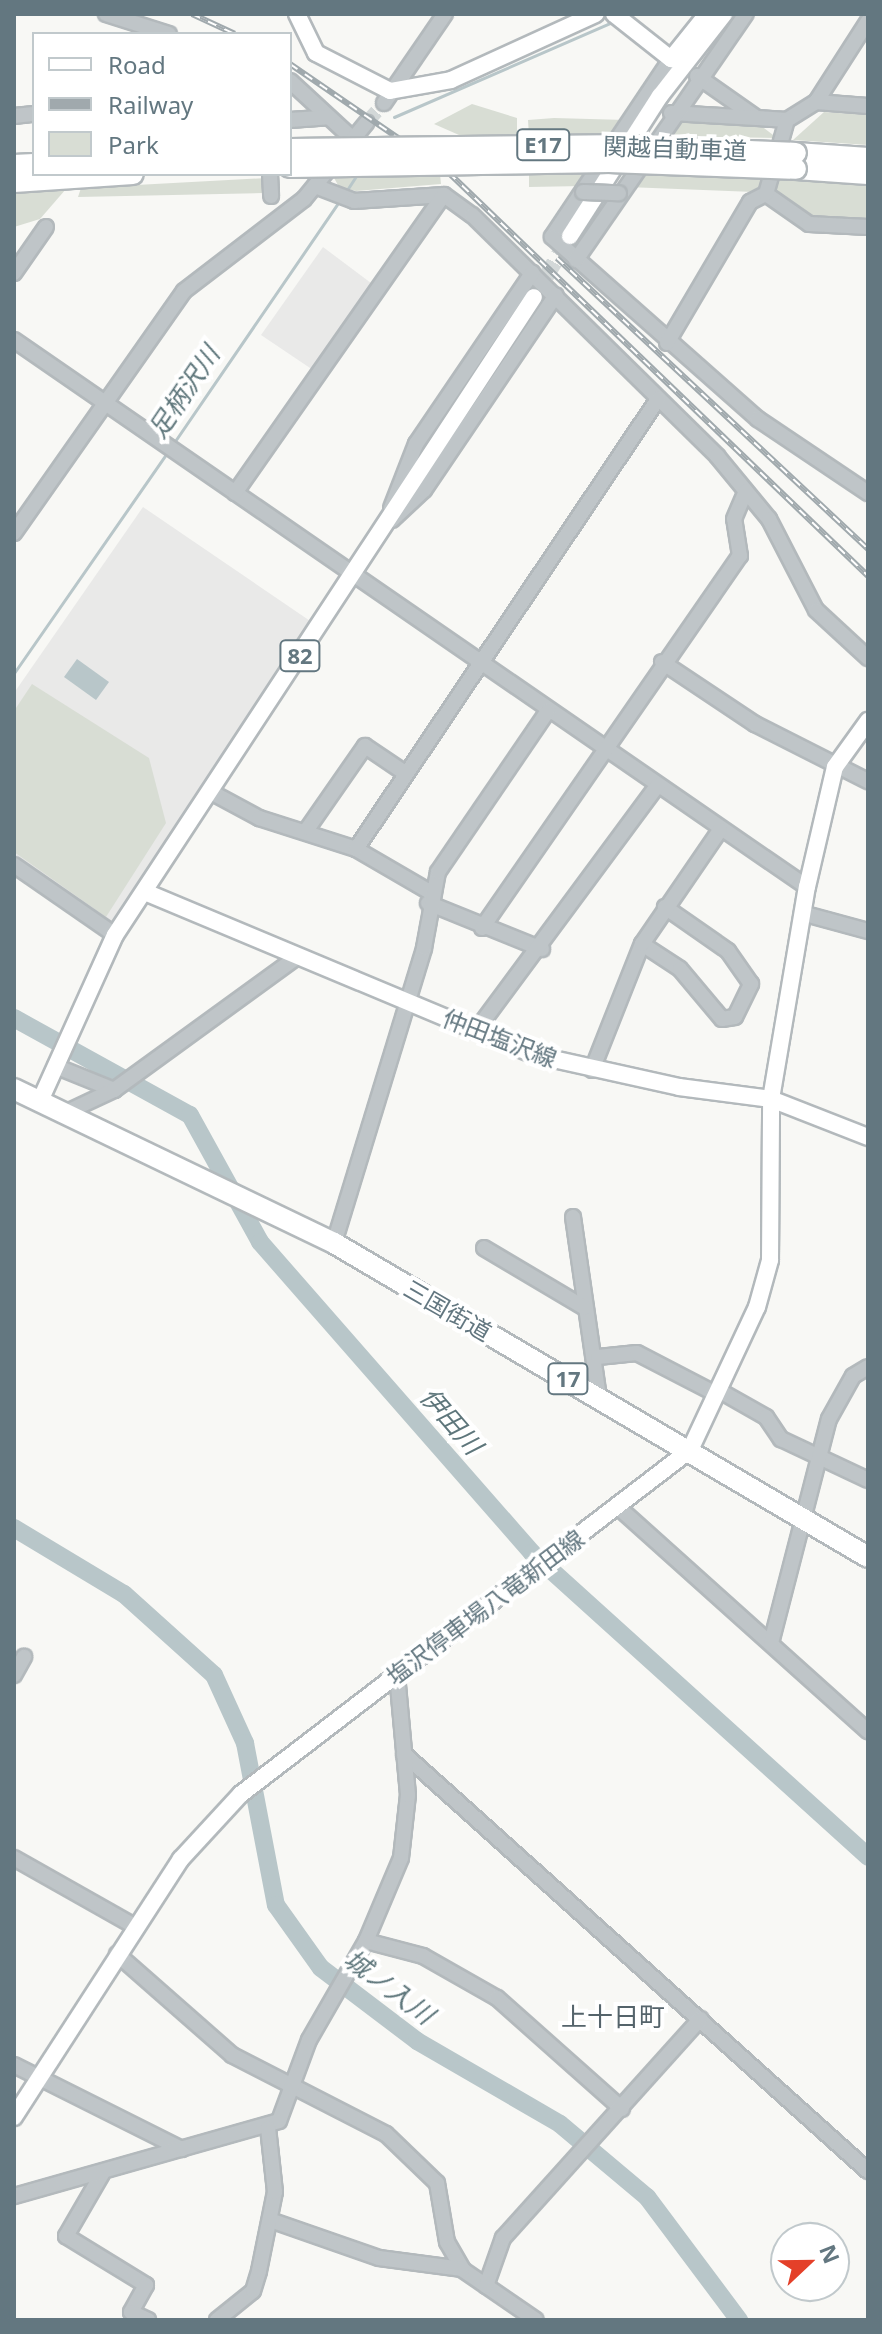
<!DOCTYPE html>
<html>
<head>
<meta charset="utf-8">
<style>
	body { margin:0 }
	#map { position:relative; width:882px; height:2334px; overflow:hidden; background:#f8f8f5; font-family:"Noto Sans","Noto Sans JP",sans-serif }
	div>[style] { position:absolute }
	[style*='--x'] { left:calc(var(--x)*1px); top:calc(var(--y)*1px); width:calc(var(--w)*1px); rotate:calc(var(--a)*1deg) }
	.built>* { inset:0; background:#e9e9e8 }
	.green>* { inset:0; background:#d8ddd4 }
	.water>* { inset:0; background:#b8c6c9 }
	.stream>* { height:3px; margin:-1.5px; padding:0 1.5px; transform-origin:1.5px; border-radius:1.5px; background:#b8c6c9 }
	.river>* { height:18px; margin:-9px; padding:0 9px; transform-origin:9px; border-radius:9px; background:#b8c6c9 }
	.minor-tunnel>* { height:14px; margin-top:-7px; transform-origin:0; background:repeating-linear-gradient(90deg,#d3d8d8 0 14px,transparent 0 21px) }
	.major-tunnel>* { height:16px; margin-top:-8px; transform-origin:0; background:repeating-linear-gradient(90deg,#d3d8d8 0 16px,transparent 0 24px) }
	.roads { filter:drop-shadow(2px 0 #b3b9bc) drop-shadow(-2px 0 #b3b9bc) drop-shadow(0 2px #b3b9bc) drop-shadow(0 -2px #b3b9bc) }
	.minor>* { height:14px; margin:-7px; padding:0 7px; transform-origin:7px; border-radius:7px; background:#bfc5c8 }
	.major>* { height:16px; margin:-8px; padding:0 8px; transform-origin:8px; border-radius:8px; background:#fff }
	.highway>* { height:20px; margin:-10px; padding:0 10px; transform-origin:10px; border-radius:10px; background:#fff }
	.rail>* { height:6px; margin-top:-3px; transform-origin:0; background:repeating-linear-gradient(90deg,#fff 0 9px,#a0a9ad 0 18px); box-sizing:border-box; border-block:2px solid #a0a9ad }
	.bridges { filter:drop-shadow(2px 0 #b2b8bb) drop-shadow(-2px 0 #b2b8bb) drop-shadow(0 2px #b2b8bb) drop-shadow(0 -2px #b2b8bb) }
	.minor-bridge>* { height:14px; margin:-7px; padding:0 7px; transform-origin:7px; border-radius:7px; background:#bfc5c8 }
	.highway-bridge>* { height:20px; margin:-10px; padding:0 10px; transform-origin:10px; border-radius:10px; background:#fff }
	span { translate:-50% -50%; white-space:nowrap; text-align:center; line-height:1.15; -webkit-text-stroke:8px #fff; paint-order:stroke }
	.shield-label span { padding:2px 6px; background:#fff; border:2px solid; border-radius:6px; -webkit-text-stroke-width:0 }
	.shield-label { font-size:22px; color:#637780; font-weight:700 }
	.street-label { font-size:24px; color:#637780 }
	.water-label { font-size:26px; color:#5e767b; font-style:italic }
	.neighbourhood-label { font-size:26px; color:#55646b }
	.frame { position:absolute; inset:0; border:16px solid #637780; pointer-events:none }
	.legend { position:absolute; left:32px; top:32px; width:260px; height:144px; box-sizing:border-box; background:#fff; border:2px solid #c1c9cc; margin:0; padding:10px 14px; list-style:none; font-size:24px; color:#637780 }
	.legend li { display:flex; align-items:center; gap:16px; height:40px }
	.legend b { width:40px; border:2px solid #c1c9cc }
	.north { position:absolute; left:770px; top:2222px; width:80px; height:80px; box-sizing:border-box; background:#fff; border:2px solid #c1c9cc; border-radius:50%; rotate:68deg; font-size:22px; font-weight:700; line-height:32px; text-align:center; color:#637780 }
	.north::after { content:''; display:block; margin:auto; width:28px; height:36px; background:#e44029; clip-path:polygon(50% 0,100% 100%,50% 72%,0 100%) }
</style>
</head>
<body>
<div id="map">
	<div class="built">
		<i style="clip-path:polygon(323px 247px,375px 286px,316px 372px,261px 335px)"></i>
		<i style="clip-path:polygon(143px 507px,319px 627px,115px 935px,14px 865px,14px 693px)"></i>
	</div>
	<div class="green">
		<i style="clip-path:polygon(472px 104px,517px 118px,517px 135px,459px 135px,434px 124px)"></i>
		<i style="clip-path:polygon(824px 112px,868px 115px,868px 145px,793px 140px)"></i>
		<i style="clip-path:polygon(528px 120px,554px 118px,626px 120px,616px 135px,529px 135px)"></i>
		<i style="clip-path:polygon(669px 120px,756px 122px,777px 138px,659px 136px)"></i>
		<i style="clip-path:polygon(529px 173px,560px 173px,591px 174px,583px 186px,529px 187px)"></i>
		<i style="clip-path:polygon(440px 174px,441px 184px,356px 191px,339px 187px,333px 176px)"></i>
		<i style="clip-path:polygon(635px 174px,767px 178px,754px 192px,627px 187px)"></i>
		<i style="clip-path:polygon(266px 178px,263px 193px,78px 197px,81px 188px)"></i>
		<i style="clip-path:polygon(777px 178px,868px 184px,868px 220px,810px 218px,773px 194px)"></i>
		<i style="clip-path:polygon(66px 189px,40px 219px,14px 227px,14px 192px)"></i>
		<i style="clip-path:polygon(32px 684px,149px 758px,166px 823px,106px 917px,14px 852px,14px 711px)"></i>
	</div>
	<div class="water">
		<i style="clip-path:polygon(77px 659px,109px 682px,96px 700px,64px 677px)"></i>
	</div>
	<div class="stream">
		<i style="--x:394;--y:117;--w:239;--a:-23.5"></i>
		<i style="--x:345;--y:193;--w:20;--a:-57"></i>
		<i style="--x:173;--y:444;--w:297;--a:-55.6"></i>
		<i style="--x:14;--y:673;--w:268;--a:-55.2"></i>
	</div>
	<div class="river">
		<i style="--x:14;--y:1018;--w:201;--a:28.9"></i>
		<i style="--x:190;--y:1115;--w:145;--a:61.1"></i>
		<i style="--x:260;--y:1242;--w:413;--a:48.8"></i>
		<i style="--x:532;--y:1553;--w:453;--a:42.1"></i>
		<i style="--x:14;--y:1528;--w:128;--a:31"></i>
		<i style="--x:124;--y:1594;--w:121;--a:42"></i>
		<i style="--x:214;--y:1675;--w:75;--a:65.5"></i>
		<i style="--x:245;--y:1743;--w:165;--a:79.2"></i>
		<i style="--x:276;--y:1905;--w:77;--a:54.5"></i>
		<i style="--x:321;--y:1968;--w:121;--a:37.2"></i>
		<i style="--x:417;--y:2041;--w:165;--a:30.1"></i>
		<i style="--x:560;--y:2124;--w:114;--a:40"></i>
		<i style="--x:647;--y:2197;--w:154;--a:53.2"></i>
	</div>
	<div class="minor-tunnel">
		<i style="--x:367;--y:122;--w:25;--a:-48"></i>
	</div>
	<div class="major-tunnel">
		<i style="--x:534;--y:297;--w:71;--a:-59.5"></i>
	</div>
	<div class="roads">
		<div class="minor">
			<i style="--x:106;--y:14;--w:66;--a:17.6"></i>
			<i style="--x:671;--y:59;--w:214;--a:123.8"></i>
			<i style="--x:552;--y:237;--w:275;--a:41.5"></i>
			<i style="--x:758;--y:419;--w:133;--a:33.9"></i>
			<i style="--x:697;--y:76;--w:73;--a:35"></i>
			<i style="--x:757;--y:118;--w:30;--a:4"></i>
			<i style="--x:787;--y:120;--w:34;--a:-32"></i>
			<i style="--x:816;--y:102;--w:96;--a:-57.3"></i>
			<i style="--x:290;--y:81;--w:87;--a:42.7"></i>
			<i style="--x:816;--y:102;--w:52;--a:4.4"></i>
			<i style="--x:384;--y:103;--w:108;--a:-55.6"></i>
			<i style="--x:671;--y:113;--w:85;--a:3.4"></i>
			<i style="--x:14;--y:116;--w:20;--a:-6"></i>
			<i style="--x:290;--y:120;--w:39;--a:-4"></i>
			<i style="--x:270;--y:174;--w:22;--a:87"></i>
			<i style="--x:315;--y:186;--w:42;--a:21"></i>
			<i style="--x:354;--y:201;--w:90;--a:-3.8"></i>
			<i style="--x:444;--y:195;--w:34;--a:36"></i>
			<i style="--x:472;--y:215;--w:344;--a:44.5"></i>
			<i style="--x:717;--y:456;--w:82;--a:50.5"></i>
			<i style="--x:769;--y:519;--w:102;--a:62.7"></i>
			<i style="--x:816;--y:610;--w:71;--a:42.7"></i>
			<i style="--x:766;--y:194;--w:52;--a:34.9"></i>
			<i style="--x:809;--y:224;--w:59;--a:2.9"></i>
			<i style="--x:576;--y:260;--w:299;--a:-55.4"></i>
			<i style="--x:14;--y:273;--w:56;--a:-55.2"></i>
			<i style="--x:14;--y:340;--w:963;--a:34.6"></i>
			<i style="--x:667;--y:343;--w:164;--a:-59.5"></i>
			<i style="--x:750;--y:202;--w:18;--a:-27"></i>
			<i style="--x:766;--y:194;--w:77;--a:-74.2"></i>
			<i style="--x:235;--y:493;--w:364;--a:-55"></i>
			<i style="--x:391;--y:508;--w:69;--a:-68.7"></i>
			<i style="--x:416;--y:444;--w:207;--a:-55.8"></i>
			<i style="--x:392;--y:520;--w:44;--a:-43.2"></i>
			<i style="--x:424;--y:490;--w:235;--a:-55.9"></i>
			<i style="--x:14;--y:533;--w:296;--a:-54.9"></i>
			<i style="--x:184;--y:291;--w:151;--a:-37.5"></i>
			<i style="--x:304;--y:199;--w:99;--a:-50.7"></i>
			<i style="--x:662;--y:662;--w:112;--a:33.7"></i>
			<i style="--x:755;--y:724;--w:127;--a:26.8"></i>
			<i style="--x:211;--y:792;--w:55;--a:28.4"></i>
			<i style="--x:259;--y:818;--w:102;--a:17.7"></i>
			<i style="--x:356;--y:849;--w:86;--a:30.2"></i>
			<i style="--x:308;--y:828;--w:100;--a:-55.2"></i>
			<i style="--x:365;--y:746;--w:48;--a:34"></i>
			<i style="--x:356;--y:849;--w:542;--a:-56.13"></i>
			<i style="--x:14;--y:865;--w:123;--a:34.7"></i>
			<i style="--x:428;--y:903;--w:123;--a:22"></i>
			<i style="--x:802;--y:913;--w:68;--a:15.3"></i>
			<i style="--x:482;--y:928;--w:453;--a:-55.3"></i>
			<i style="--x:740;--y:556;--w:37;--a:-99"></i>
			<i style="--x:734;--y:519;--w:30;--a:-67"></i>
			<i style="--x:642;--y:944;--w:45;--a:33.3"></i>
			<i style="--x:680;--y:969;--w:65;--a:50"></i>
			<i style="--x:722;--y:1019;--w:13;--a:-9"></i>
			<i style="--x:735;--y:1017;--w:37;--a:-64"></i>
			<i style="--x:751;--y:984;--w:40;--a:-124.9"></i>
			<i style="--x:728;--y:951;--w:77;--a:-145.1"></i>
			<i style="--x:475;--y:1032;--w:307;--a:-53.5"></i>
			<i style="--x:55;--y:1066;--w:64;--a:22.1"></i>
			<i style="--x:592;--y:1070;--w:136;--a:-68.4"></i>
			<i style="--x:642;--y:944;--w:138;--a:-55.6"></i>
			<i style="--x:67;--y:1112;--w:52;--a:-25.1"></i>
			<i style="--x:114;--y:1090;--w:226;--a:-36"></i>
			<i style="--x:573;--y:1217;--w:183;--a:81.8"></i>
			<i style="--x:334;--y:1243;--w:308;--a:-73"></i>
			<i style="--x:424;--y:948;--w:77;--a:-79.6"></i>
			<i style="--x:438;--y:872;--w:195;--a:-55.7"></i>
			<i style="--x:484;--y:1248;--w:117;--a:30.7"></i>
			<i style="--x:598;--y:1357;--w:39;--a:-6"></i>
			<i style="--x:637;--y:1353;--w:91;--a:27.4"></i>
			<i style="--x:720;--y:1391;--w:53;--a:29.5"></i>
			<i style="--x:766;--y:1417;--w:27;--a:56"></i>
			<i style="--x:781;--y:1439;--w:96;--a:25.2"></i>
			<i style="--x:618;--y:1507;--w:336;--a:41.9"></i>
			<i style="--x:771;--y:1643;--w:231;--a:-75.5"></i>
			<i style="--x:829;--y:1419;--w:49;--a:-60.8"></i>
			<i style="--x:853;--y:1376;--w:17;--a:-31"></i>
			<i style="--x:14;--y:1675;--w:21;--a:-61"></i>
			<i style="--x:404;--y:1754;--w:624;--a:41.95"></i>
			<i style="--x:14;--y:1858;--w:138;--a:29.5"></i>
			<i style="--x:366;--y:1941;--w:59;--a:14.7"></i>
			<i style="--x:423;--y:1956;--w:85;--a:29.6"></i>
			<i style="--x:497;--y:1998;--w:167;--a:41.6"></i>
			<i style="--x:117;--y:1954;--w:153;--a:41.3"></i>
			<i style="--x:232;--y:2055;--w:173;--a:27.2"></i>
			<i style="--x:386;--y:2134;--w:71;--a:43.9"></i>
			<i style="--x:437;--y:2183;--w:60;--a:80.4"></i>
			<i style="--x:447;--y:2242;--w:32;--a:60"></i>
			<i style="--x:463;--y:2270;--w:88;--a:34.4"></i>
			<i style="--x:14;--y:2065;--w:188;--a:26.6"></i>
			<i style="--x:102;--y:2174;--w:72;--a:120.1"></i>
			<i style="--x:66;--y:2236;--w:94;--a:31.5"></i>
			<i style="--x:146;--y:2285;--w:31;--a:119"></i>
			<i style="--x:131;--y:2312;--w:19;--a:25"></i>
			<i style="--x:14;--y:2196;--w:275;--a:-15.8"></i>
			<i style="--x:279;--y:2121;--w:86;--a:-69.7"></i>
			<i style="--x:309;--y:2040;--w:114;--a:-60.1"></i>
			<i style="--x:366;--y:1941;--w:90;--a:-67.1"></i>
			<i style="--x:401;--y:1858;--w:63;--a:-83.7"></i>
			<i style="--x:408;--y:1795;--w:121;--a:-95.2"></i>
			<i style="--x:270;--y:2220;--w:115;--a:19.2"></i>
			<i style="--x:379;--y:2258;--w:84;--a:7.5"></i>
			<i style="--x:486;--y:2286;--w:51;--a:-70.5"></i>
			<i style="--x:503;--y:2238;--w:295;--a:-48"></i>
			<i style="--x:217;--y:2320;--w:46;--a:-38.9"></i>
			<i style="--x:253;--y:2291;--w:21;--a:-73"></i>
			<i style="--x:259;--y:2271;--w:81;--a:-78.6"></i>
			<i style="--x:275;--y:2192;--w:64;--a:-96.2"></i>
		</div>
		<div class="major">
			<i style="--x:297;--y:14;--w:43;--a:64"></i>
			<i style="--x:316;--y:53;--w:83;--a:27.2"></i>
			<i style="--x:390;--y:91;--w:62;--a:-10.2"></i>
			<i style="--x:451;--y:80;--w:159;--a:-24.5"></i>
			<i style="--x:614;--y:14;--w:73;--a:38.3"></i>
			<i style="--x:671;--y:59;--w:58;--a:-51.3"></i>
			<i style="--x:570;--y:236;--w:166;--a:-57.3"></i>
			<i style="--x:660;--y:96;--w:104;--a:-52"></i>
			<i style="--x:145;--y:892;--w:423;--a:22.7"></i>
			<i style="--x:535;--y:1055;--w:148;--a:12.5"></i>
			<i style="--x:679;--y:1087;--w:93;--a:7.4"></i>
			<i style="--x:771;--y:1099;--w:104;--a:21.4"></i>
			<i style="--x:40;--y:1101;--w:182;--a:-65.7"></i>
			<i style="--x:115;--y:935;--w:763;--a:-56.71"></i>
			<i style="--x:14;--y:2117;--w:307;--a:-57.1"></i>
			<i style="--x:181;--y:1859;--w:88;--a:-47.3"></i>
			<i style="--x:241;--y:1794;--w:566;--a:-37.46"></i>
			<i style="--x:690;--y:1450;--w:158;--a:-64.9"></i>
			<i style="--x:757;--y:1307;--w:49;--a:-74.5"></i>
			<i style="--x:770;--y:1260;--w:161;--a:-89.6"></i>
			<i style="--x:771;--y:1099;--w:215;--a:-80.4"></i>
			<i style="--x:807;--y:887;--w:123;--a:-76.9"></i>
			<i style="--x:835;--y:767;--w:57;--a:-54.3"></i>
		</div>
		<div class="highway">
			<i style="--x:796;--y:153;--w:72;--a:4"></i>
			<i style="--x:14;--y:165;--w:20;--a:-3"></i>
			<i style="--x:796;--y:169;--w:72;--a:4"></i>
			<i style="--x:14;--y:182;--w:119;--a:-3.8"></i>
			<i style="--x:14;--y:1089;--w:355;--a:25.7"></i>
			<i style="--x:334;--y:1243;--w:619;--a:30.46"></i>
		</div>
	</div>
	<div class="rail">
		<i style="--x:192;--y:14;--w:47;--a:24.9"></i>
		<i style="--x:290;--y:64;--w:193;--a:34.4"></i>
		<i style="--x:449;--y:173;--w:581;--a:43.88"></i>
		<i style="--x:557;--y:258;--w:426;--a:43.1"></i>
	</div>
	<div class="bridges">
		<div class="minor-bridge">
			<i style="--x:583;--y:192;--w:36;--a:2"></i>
		</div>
		<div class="highway-bridge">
			<i style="--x:290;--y:149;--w:317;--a:-0.7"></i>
			<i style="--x:607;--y:145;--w:189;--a:2.4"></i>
			<i style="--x:290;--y:167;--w:319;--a:-0.9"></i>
			<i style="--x:609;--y:162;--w:187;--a:2.1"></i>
		</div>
	</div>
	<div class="shield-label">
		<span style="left:543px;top:145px">E17</span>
		<span style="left:300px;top:656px">82</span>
		<span style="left:568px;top:1379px">17</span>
	</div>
	<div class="street-label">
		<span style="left:675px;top:148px;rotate:2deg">関越自動車道</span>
		<span style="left:500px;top:1038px;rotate:21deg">仲田塩沢線</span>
		<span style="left:448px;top:1310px;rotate:30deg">三国街道</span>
		<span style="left:485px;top:1607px;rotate:-37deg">塩沢停車場八竜新田線</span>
	</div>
	<div class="water-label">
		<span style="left:184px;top:392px;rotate:-56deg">足柄沢川</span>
		<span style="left:451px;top:1421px;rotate:49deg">伊田川</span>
		<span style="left:389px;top:1987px;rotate:37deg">城ノ入川</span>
	</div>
	<div class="neighbourhood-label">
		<span style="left:613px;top:2017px">上十日町</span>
	</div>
	<div class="frame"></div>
	<ul class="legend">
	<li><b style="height:10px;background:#fff"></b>Road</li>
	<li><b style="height:10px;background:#a0a9ad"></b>Railway</li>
	<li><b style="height:22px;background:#d8ddd4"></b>Park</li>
	</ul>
	<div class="north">N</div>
</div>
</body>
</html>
